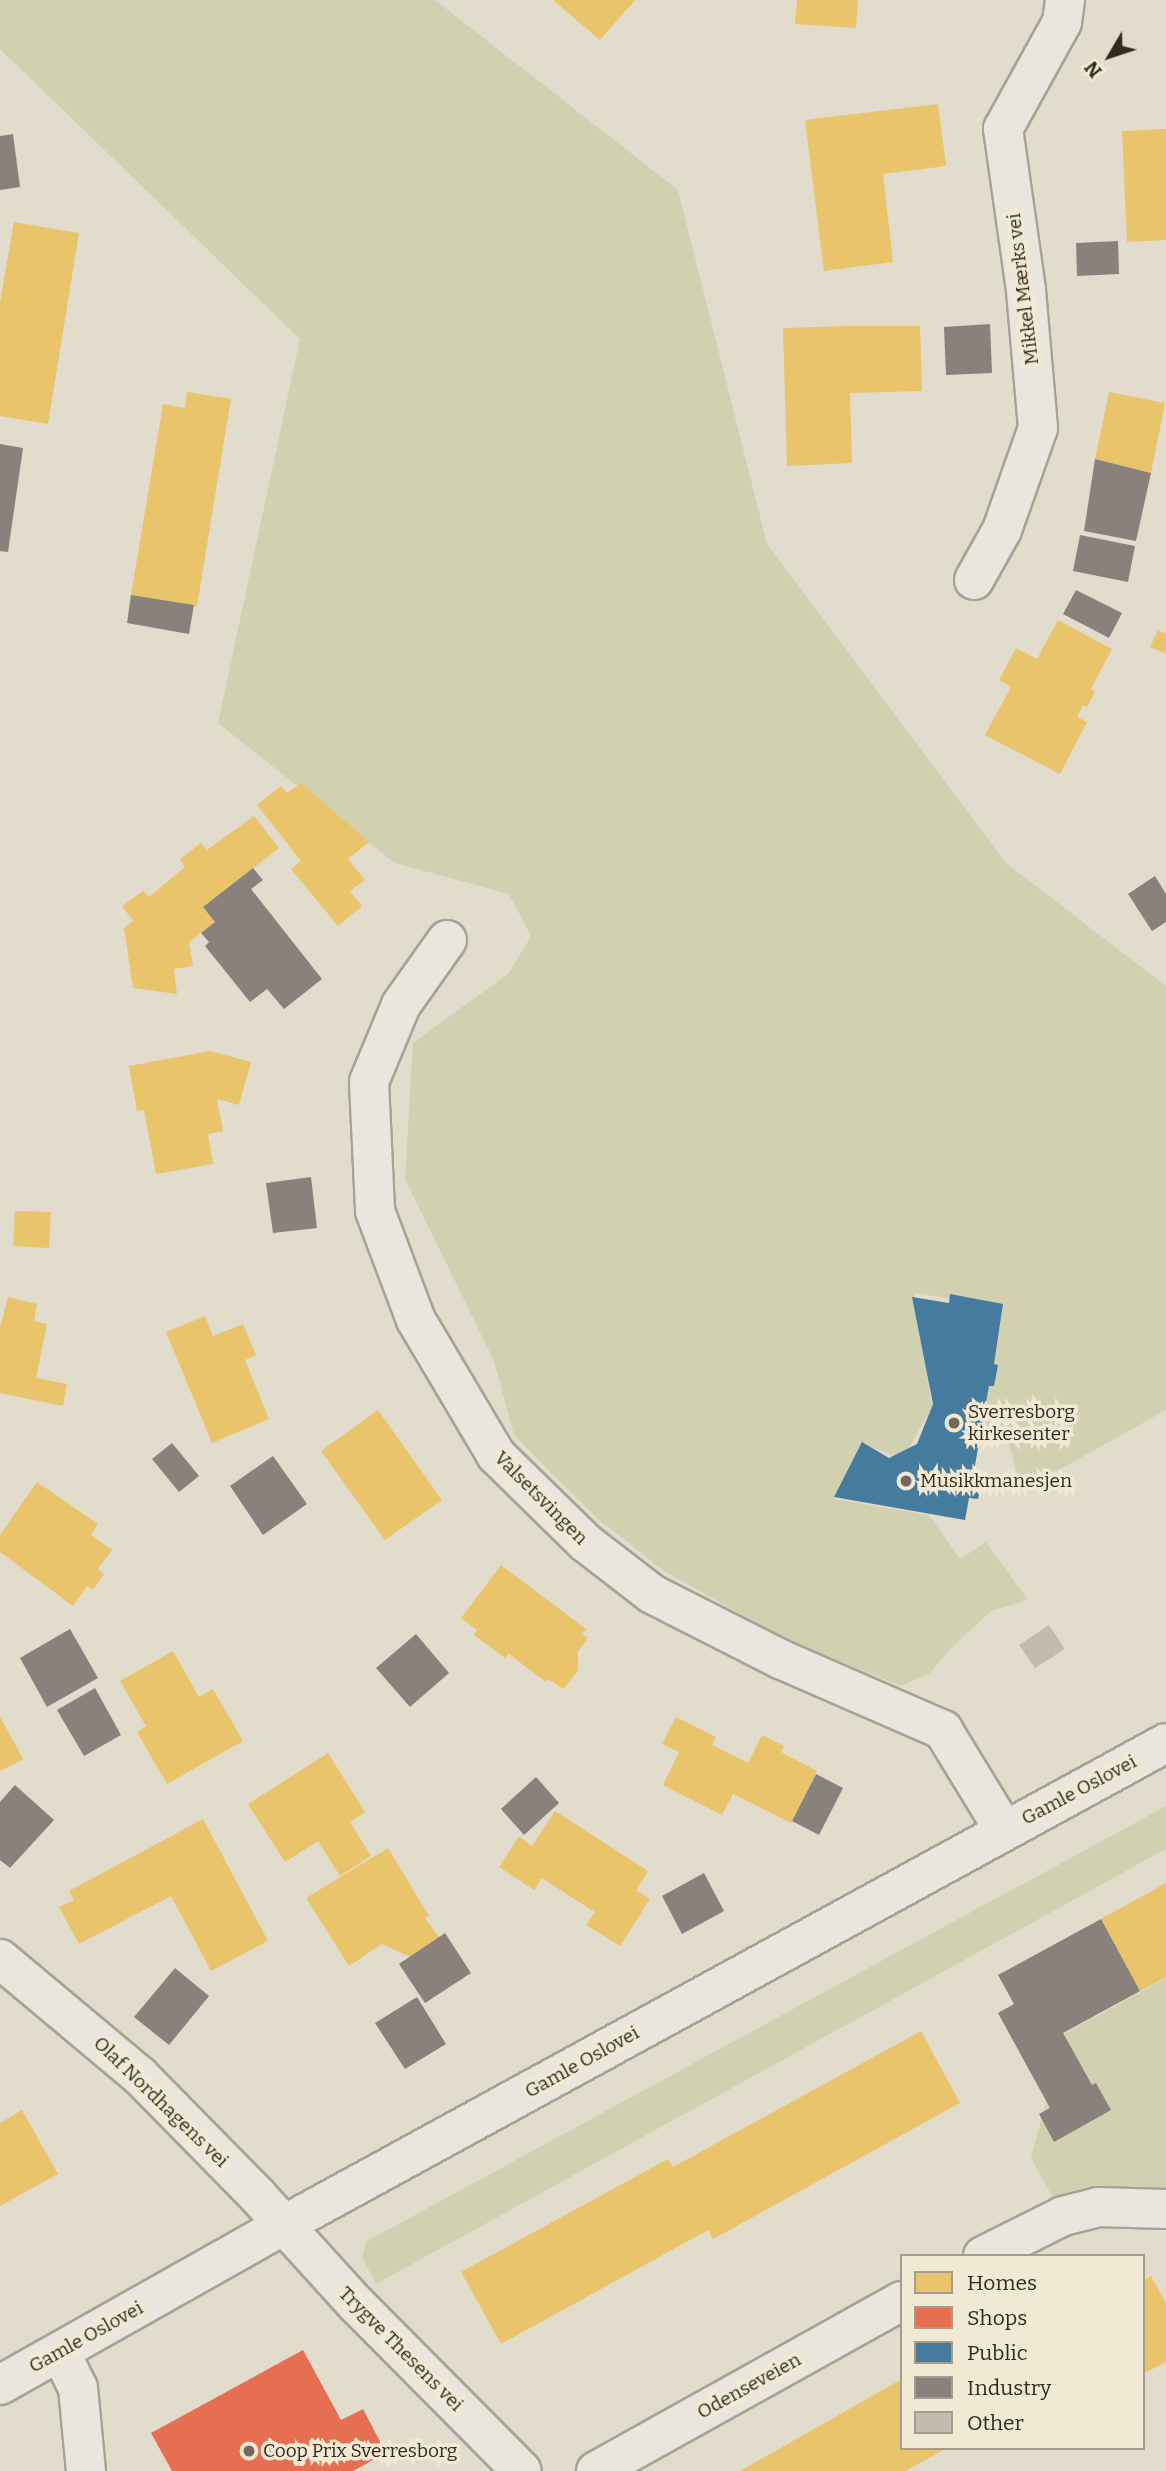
<!DOCTYPE html>
<html>
<head>
<meta charset="utf-8">
<style>
	body { margin:0 }
	#map { position:relative; width:1166px; height:2471px; overflow:hidden; background:#e2dccd; font-family:Bitter,serif }
	div>[style] { position:absolute }
	[style*='--x'] { left:calc(var(--x)*1px); top:calc(var(--y)*1px); width:calc(var(--w)*1px); rotate:calc(var(--a)*1deg) }
	.green>* { inset:0; background:#d1d1b1 }
	.homes>* { inset:0; background:#e9c46a }
	.shops>* { inset:0; background:#e76f51 }
	.public>* { inset:0; background:#457b9d }
	.industry>* { inset:0; background:#8a817c }
	.building>* { inset:0; background:#c5baae }
	.roads { filter:drop-shadow(2px 0 #a7a196) drop-shadow(-2px 0 #a7a196) drop-shadow(0 2px #a7a196) drop-shadow(0 -2px #a7a196) }
	.minor>* { height:38px; margin:-19px; padding:0 19px; transform-origin:19px; border-radius:19px; background:#eae6de }
	.dots>* { width:19px; height:19px; translate:-50% -50%; box-sizing:border-box; border:4px solid #f2e9d4; border-radius:50% }
	span { translate:-50% -50%; white-space:nowrap; text-align:center; line-height:1.15; -webkit-text-stroke:7px #f2e9d4; paint-order:stroke }
	.street-label { font-size:19px; color:#35291f }
	.poi-label { font-size:19px; color:#35291f }
	.left { translate:0 -50%; text-align:left }
	.legend { position:absolute; left:900px; top:2254px; width:245px; height:196px; box-sizing:border-box; background:#f2e9d4; border:2px solid #a69c8c; margin:0; padding:9px 12px; list-style:none; font-size:21px; color:#35291f }
	.legend li { display:flex; align-items:center; gap:14px; height:35px }
	.legend b { width:35px; border:2px solid #a69c8c }
	.north { position:absolute; left:1075px; top:21px; width:70px; height:70px; -webkit-text-stroke:5px #f2e9d4; paint-order:stroke; rotate:231deg; font-size:19px; font-weight:700; line-height:28px; text-align:center; color:#35291f }
	.north::after { content:''; display:block; margin:auto; width:24px; height:32px; background:#35291f; clip-path:polygon(50% 0,100% 100%,50% 72%,0 100%) }
</style>
</head>
<body>
<div id="map">
	<div class="green">
		<i style="clip-path:polygon(0 0,435px 0,678px 190px,767px 544px,1006px 863px,1166px 986px,1166px 1410px,1057px 1471px,1017px 1474px,1006px 1434px,981px 1432px,1003px 1307px,914px 1293px,932px 1406px,903px 1460px,862px 1443px,834px 1499px,929px 1515px,960px 1559px,986px 1542px,1028px 1600px,991px 1611px,949px 1650px,929px 1674px,901px 1686px,789px 1641px,664px 1571px,597px 1518px,514px 1435px,494px 1361px,405px 1179px,413px 1043px,509px 973px,531px 936px,509px 894px,395px 863px,218px 723px,300px 339px,0 49px)"></i>
		<i style="clip-path:polygon(1166px 1806px,1166px 1849px,376px 2284px,362px 2257px,367px 2241px)"></i>
		<i style="clip-path:polygon(1166px 1978px,1166px 2209px,1063px 2216px,1031px 2158px,1064px 2034px)"></i>
	</div>
	<div class="homes">
		<i style="clip-path:polygon(553px 0,635px 0,600px 40px)"></i>
		<i style="clip-path:polygon(797px 0,858px 0,856px 28px,795px 24px)"></i>
		<i style="clip-path:polygon(938px 104px,946px 166px,883px 174px,893px 262px,824px 271px,805px 120px)"></i>
		<i style="clip-path:polygon(1166px 129px,1166px 240px,1127px 242px,1122px 131px)"></i>
		<i style="clip-path:polygon(14px 222px,79px 233px,48px 424px,0 416px,0 302px)"></i>
		<i style="clip-path:polygon(847px 326px,920px 326px,922px 391px,850px 393px,852px 463px,787px 466px,783px 328px)"></i>
		<i style="clip-path:polygon(187px 392px,231px 399px,197px 606px,131px 595px,163px 404px,185px 408px)"></i>
		<i style="clip-path:polygon(1109px 392px,1165px 403px,1151px 473px,1095px 459px)"></i>
		<i style="clip-path:polygon(1058px 620px,1112px 649px,1091px 689px,1095px 692px,1087px 707px,1083px 705px,1077px 717px,1087px 722px,1060px 774px,985px 735px,1011px 687px,999px 680px,1016px 648px,1037px 659px)"></i>
		<i style="clip-path:polygon(1158px 630px,1166px 634px,1166px 654px,1150px 647px)"></i>
		<i style="clip-path:polygon(301px 783px,369px 842px,348px 859px,365px 880px,350px 891px,362px 906px,338px 926px,291px 869px,301px 861px,257px 805px,281px 786px,287px 793px)"></i>
		<i style="clip-path:polygon(254px 816px,279px 848px,203px 907px,215px 922px,189px 942px,193px 966px,174px 969px,177px 994px,133px 988px,124px 928px,133px 921px,122px 906px,143px 891px,149px 897px,185px 867px,180px 859px,201px 843px,207px 850px)"></i>
		<i style="clip-path:polygon(210px 1051px,251px 1062px,239px 1105px,217px 1099px,223px 1131px,208px 1134px,213px 1164px,156px 1174px,144px 1110px,137px 1111px,129px 1066px)"></i>
		<i style="clip-path:polygon(15px 1211px,51px 1212px,49px 1248px,13px 1246px)"></i>
		<i style="clip-path:polygon(8px 1297px,37px 1304px,34px 1321px,47px 1324px,36px 1378px,67px 1384px,63px 1406px,0 1393px,0 1328px)"></i>
		<i style="clip-path:polygon(205px 1316px,213px 1336px,243px 1324px,256px 1355px,245px 1360px,269px 1419px,212px 1443px,166px 1332px)"></i>
		<i style="clip-path:polygon(378px 1410px,442px 1500px,385px 1540px,321px 1451px)"></i>
		<i style="clip-path:polygon(37px 1482px,98px 1524px,91px 1535px,112px 1550px,98px 1569px,104px 1574px,93px 1590px,87px 1586px,73px 1606px,0 1552px,0 1535px)"></i>
		<i style="clip-path:polygon(501px 1565px,586px 1629px,582px 1634px,588px 1638px,578px 1651px,578px 1671px,563px 1689px,548px 1679px,546px 1682px,509px 1654px,505px 1658px,474px 1635px,477px 1630px,461px 1618px)"></i>
		<i style="clip-path:polygon(173px 1651px,199px 1697px,213px 1689px,243px 1741px,167px 1784px,137px 1732px,146px 1726px,120px 1681px)"></i>
		<i style="clip-path:polygon(0 1717px,23px 1759px,0 1771px)"></i>
		<i style="clip-path:polygon(676px 1717px,716px 1737px,712px 1745px,748px 1763px,762px 1735px,784px 1746px,781px 1752px,817px 1771px,791px 1823px,733px 1794px,722px 1815px,663px 1785px,679px 1752px,662px 1744px)"></i>
		<i style="clip-path:polygon(328px 1753px,365px 1812px,350px 1822px,371px 1856px,340px 1876px,318px 1841px,285px 1862px,248px 1804px)"></i>
		<i style="clip-path:polygon(555px 1811px,648px 1871px,636px 1890px,650px 1899px,620px 1946px,586px 1925px,595px 1912px,568px 1895px,542px 1878px,534px 1890px,499px 1867px,519px 1836px,532px 1846px)"></i>
		<i style="clip-path:polygon(203px 1819px,268px 1941px,211px 1971px,171px 1896px,79px 1944px,59px 1907px,74px 1900px,69px 1891px)"></i>
		<i style="clip-path:polygon(388px 1848px,429px 1916px,425px 1918px,439px 1937px,410px 1957px,382px 1944px,349px 1966px,306px 1898px)"></i>
		<i style="clip-path:polygon(1166px 1883px,1166px 1977px,1140px 1991px,1101px 1919px)"></i>
		<i style="clip-path:polygon(921px 2031px,960px 2103px,713px 2239px,708px 2230px,501px 2344px,461px 2272px,668px 2159px,673px 2167px)"></i>
		<i style="clip-path:polygon(22px 2110px,58px 2174px,0 2206px,0 2123px)"></i>
		<i style="clip-path:polygon(1151px 2276px,1166px 2303px,1166px 2362px,1143px 2374px,1143px 2281px)"></i>
		<i style="clip-path:polygon(902px 2379px,902px 2448px,947px 2448px,905px 2471px,740px 2471px)"></i>
	</div>
	<div class="shops">
		<i style="clip-path:polygon(303px 2350px,341px 2420px,363px 2409px,386px 2453px,353px 2471px,172px 2471px,151px 2433px)"></i>
	</div>
	<div class="public">
		<i style="clip-path:polygon(950px 1294px,1003px 1304px,994px 1364px,998px 1365px,994px 1386px,989px 1386px,972px 1482px,982px 1483px,978px 1499px,969px 1498px,965px 1520px,834px 1497px,862px 1442px,889px 1458px,917px 1444px,933px 1404px,912px 1297px,949px 1303px)"></i>
	</div>
	<div class="industry">
		<i style="clip-path:polygon(13px 134px,20px 187px,0 190px,0 136px)"></i>
		<i style="clip-path:polygon(1118px 241px,1119px 274px,1077px 276px,1076px 243px)"></i>
		<i style="clip-path:polygon(990px 324px,992px 373px,946px 375px,944px 327px)"></i>
		<i style="clip-path:polygon(0 444px,23px 448px,8px 552px,0 551px)"></i>
		<i style="clip-path:polygon(1095px 459px,1151px 473px,1136px 541px,1084px 531px)"></i>
		<i style="clip-path:polygon(1080px 535px,1135px 546px,1128px 582px,1073px 571px)"></i>
		<i style="clip-path:polygon(1076px 590px,1122px 613px,1109px 638px,1063px 614px)"></i>
		<i style="clip-path:polygon(131px 595px,194px 605px,189px 634px,127px 623px)"></i>
		<i style="clip-path:polygon(253px 868px,263px 880px,251px 889px,322px 979px,284px 1009px,267px 989px,250px 1002px,205px 946px,209px 942px,201px 933px,215px 922px,203px 907px)"></i>
		<i style="clip-path:polygon(1155px 876px,1166px 894px,1166px 922px,1152px 931px,1128px 894px)"></i>
		<i style="clip-path:polygon(311px 1177px,317px 1228px,273px 1233px,266px 1183px)"></i>
		<i style="clip-path:polygon(172px 1443px,199px 1476px,179px 1492px,152px 1459px)"></i>
		<i style="clip-path:polygon(273px 1456px,307px 1504px,263px 1535px,230px 1486px)"></i>
		<i style="clip-path:polygon(70px 1629px,98px 1678px,47px 1707px,20px 1658px)"></i>
		<i style="clip-path:polygon(416px 1634px,449px 1673px,410px 1707px,376px 1668px)"></i>
		<i style="clip-path:polygon(95px 1688px,121px 1735px,84px 1756px,57px 1710px)"></i>
		<i style="clip-path:polygon(816px 1774px,843px 1788px,819px 1835px,792px 1821px)"></i>
		<i style="clip-path:polygon(536px 1777px,559px 1803px,524px 1835px,501px 1809px)"></i>
		<i style="clip-path:polygon(15px 1785px,54px 1820px,10px 1868px,0 1860px,0 1802px)"></i>
		<i style="clip-path:polygon(704px 1873px,724px 1911px,682px 1934px,662px 1896px)"></i>
		<i style="clip-path:polygon(1101px 1919px,1140px 1991px,1063px 2033px,1092px 2085px,1096px 2083px,1111px 2110px,1054px 2142px,1039px 2114px,1050px 2108px,998px 2013px,1014px 2004px,998px 1975px)"></i>
		<i style="clip-path:polygon(445px 1933px,471px 1973px,425px 2003px,399px 1964px)"></i>
		<i style="clip-path:polygon(175px 1968px,209px 1996px,169px 2045px,134px 2017px)"></i>
		<i style="clip-path:polygon(417px 1997px,446px 2044px,405px 2069px,375px 2023px)"></i>
	</div>
	<div class="building">
		<i style="clip-path:polygon(1049px 1625px,1065px 1649px,1035px 1668px,1019px 1645px)"></i>
	</div>
	<div class="roads">
		<div class="minor">
			<i style="--x:974;--y:580;--w:57;--a:-60.8"></i>
			<i style="--x:1002;--y:530;--w:108;--a:-70.6"></i>
			<i style="--x:1038;--y:428;--w:139;--a:-95"></i>
			<i style="--x:1026;--y:290;--w:163;--a:-98.1"></i>
			<i style="--x:1003;--y:129;--w:122;--a:-61.1"></i>
			<i style="--x:1062;--y:22;--w:22;--a:-82"></i>
			<i style="--x:447;--y:940;--w:80;--a:125.3"></i>
			<i style="--x:401;--y:1005;--w:83;--a:112.6"></i>
			<i style="--x:369;--y:1082;--w:129;--a:87.3"></i>
			<i style="--x:375;--y:1211;--w:116;--a:69.4"></i>
			<i style="--x:416;--y:1320;--w:157;--a:59.3"></i>
			<i style="--x:496;--y:1455;--w:126;--a:44.4"></i>
			<i style="--x:586;--y:1543;--w:83;--a:37.7"></i>
			<i style="--x:652;--y:1594;--w:144;--a:26.9"></i>
			<i style="--x:780;--y:1659;--w:178;--a:23.5"></i>
			<i style="--x:943;--y:1730;--w:117;--a:58.6"></i>
			<i style="--x:0;--y:1959;--w:182;--a:39.9"></i>
			<i style="--x:140;--y:2076;--w:167;--a:45.5"></i>
			<i style="--x:257;--y:2195;--w:147;--a:47.8"></i>
			<i style="--x:356;--y:2304;--w:235;--a:45.2"></i>
			<i style="--x:983;--y:2256;--w:89;--a:-26.6"></i>
			<i style="--x:1063;--y:2216;--w:36;--a:-14"></i>
			<i style="--x:1098;--y:2207;--w:68;--a:1.7"></i>
			<i style="--x:60;--y:2352;--w:40;--a:63.4"></i>
			<i style="--x:78;--y:2388;--w:83;--a:84.5"></i>
			<i style="--x:0;--y:2385;--w:324;--a:-29.4"></i>
			<i style="--x:282;--y:2226;--w:1007;--a:-28.65"></i>
			<i style="--x:596;--y:2471;--w:350;--a:-29.1"></i>
		</div>
	</div>
	<div class="dots">
		<i style="left:954px;top:1423px;background:#72685c"></i>
		<i style="left:906px;top:1481px;background:#72685c"></i>
		<i style="left:249px;top:2451px;background:#72685c"></i>
	</div>
	<div class="street-label">
		<span style="left:1023px;top:289px;rotate:-97deg">Mikkel Mærks vei</span>
		<span style="left:541px;top:1498px;rotate:45deg">Valsetsvingen</span>
		<span style="left:1079px;top:1790px;rotate:-28deg">Gamle Oslovei</span>
		<span style="left:582px;top:2062px;rotate:-29deg">Gamle Oslovei</span>
		<span style="left:161px;top:2102px;rotate:44deg">Olaf Nordhagens vei</span>
		<span style="left:86px;top:2337px;rotate:-29deg">Gamle Oslovei</span>
		<span style="left:401px;top:2349px;rotate:45deg">Trygve Thesens vei</span>
		<span style="left:749px;top:2386px;rotate:-29deg">Odenseveien</span>
	</div>
	<div class="poi-label">
		<span class="left" style="left:968px;top:1423px">Sverresborg<br>kirkesenter</span>
		<span class="left" style="left:920px;top:1481px">Musikkmanesjen</span>
		<span class="left" style="left:263px;top:2451px">Coop Prix Sverresborg</span>
	</div>
	<ul class="legend">
	<li><b style="height:19px;background:#e9c46a"></b>Homes</li>
	<li><b style="height:19px;background:#e76f51"></b>Shops</li>
	<li><b style="height:19px;background:#457b9d"></b>Public</li>
	<li><b style="height:19px;background:#8a817c"></b>Industry</li>
	<li><b style="height:19px;background:#c5baae"></b>Other</li>
	</ul>
	<div class="north">N</div>
</div>
</body>
</html>
